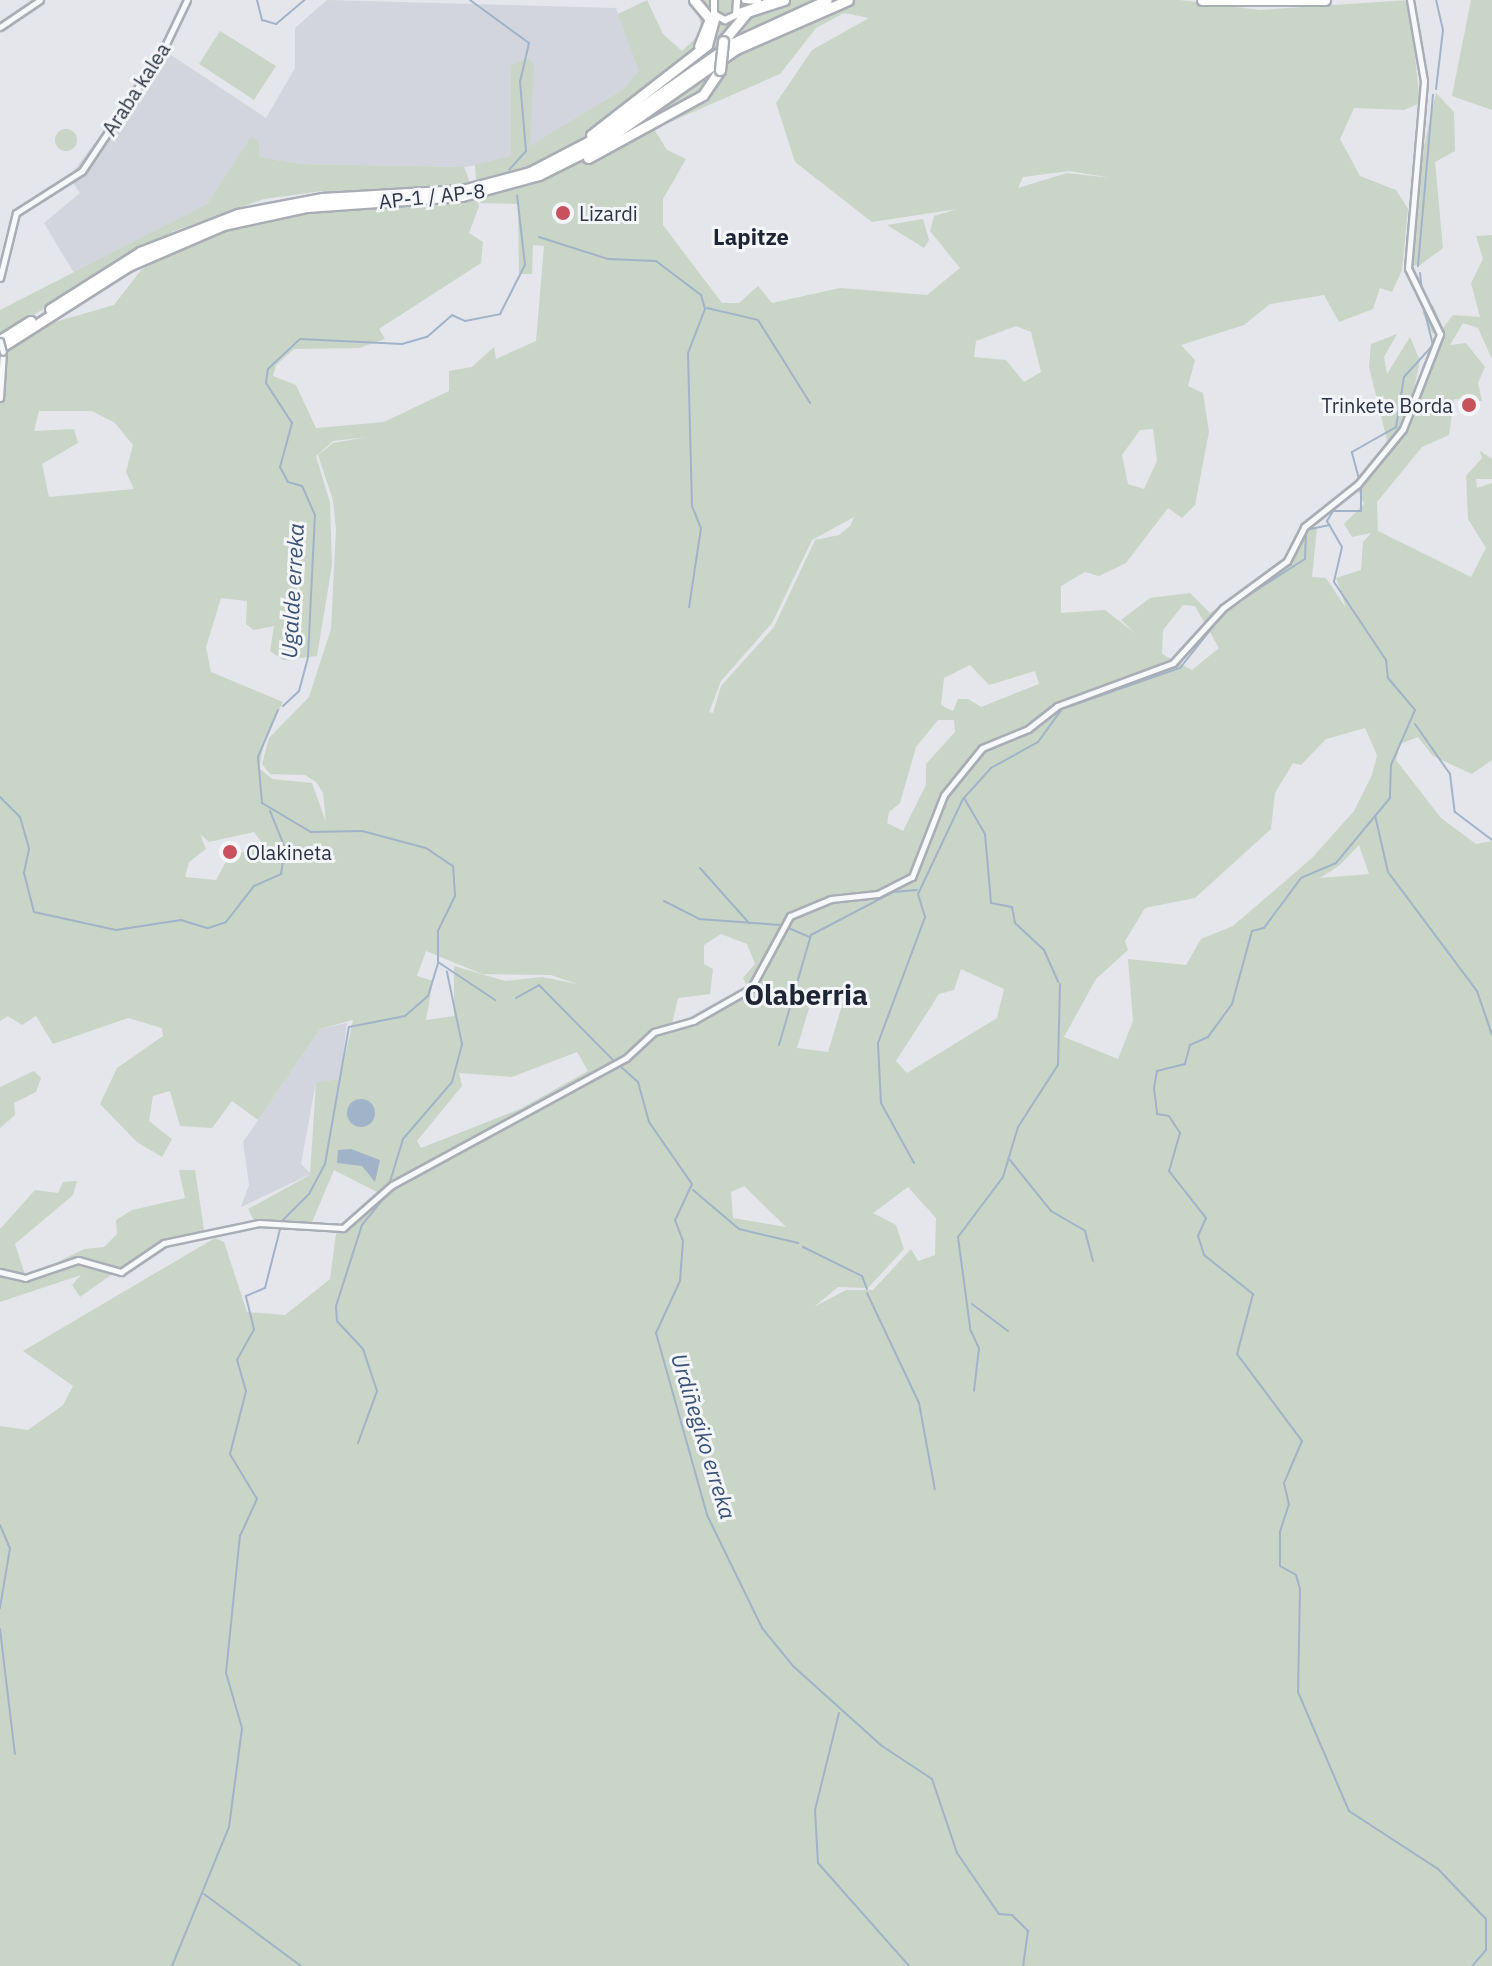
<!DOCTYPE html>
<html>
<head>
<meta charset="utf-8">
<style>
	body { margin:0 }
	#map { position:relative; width:1492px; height:1966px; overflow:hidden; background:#e4e6eb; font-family:"IBM Plex Sans",sans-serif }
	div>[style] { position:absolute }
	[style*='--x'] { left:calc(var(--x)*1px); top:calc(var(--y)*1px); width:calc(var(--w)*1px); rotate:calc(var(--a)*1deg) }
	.built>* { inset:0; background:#d2d5dd }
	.green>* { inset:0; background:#c9d5c6 }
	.round { border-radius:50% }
	.water>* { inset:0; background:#a1b3c9 }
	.stream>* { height:2px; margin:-1px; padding:0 1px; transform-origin:1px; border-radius:1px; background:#a1b3c9 }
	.roads { filter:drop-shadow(2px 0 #a9adb5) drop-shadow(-2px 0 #a9adb5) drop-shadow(0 2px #a9adb5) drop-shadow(0 -2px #a9adb5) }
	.tertiary>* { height:5px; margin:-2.5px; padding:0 2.5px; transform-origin:2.5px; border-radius:2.5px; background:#f7f8f9 }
	.secondary>* { height:6px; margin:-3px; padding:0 3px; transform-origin:3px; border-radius:3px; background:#fff }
	.motorway>* { height:9px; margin:-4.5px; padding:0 4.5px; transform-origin:4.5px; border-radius:4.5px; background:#fff }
	.bridges { filter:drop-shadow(2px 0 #a9adb5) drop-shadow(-2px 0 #a9adb5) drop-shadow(0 2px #a9adb5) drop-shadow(0 -2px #a9adb5) }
	.tertiary-bridge>* { height:5px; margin:-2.5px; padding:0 2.5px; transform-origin:2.5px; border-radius:2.5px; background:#f7f8f9 }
	.motorway-bridge>* { height:9px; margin:-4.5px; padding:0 4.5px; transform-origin:4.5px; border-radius:4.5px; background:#fff }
	.dots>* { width:22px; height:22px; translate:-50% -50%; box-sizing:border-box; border:4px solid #f4f5f8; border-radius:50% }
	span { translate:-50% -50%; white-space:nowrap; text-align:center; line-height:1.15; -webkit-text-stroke:6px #f4f5f8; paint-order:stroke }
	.street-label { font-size:20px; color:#2c3443 }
	.poi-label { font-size:20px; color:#2c3443 }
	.left { translate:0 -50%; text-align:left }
	.right { translate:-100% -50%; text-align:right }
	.neighbourhood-label { font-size:22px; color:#1e2534; font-weight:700 }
	.water-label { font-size:22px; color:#385175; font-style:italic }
	.district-label { font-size:28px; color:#1e2534; font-weight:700 }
</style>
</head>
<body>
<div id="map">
	<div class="built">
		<i style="clip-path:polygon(327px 0,616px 8px,640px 71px,622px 90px,508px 160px,464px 167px,300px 164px,258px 157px,251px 138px,207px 204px,74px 273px,44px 223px,80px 193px,69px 177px,165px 51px,266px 118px,295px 68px,295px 28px)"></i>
		<i style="clip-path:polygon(347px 1023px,340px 1079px,316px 1082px,301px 1164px,311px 1174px,241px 1207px,249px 1185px,243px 1142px,320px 1029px)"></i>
	</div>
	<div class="green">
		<i style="clip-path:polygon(evenodd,696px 0,1180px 0,1260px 10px,1409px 0,1420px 103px,1404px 110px,1354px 108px,1340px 139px,1360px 176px,1396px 190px,1408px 209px,1402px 270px,1392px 292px,1380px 288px,1373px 309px,1339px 322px,1324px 295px,1270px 304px,1244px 325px,1181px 345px,1195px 360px,1188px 386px,1203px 393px,1209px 432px,1195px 505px,1182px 518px,1168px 508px,1126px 563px,1099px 576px,1085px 572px,1061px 586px,1061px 613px,1105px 610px,1136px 634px,1121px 620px,1150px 598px,1190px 593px,1210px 613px,1233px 598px,1241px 603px,1290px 556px,1304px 527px,1317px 528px,1312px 577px,1326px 578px,1346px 608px,1336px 578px,1361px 570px,1363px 542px,1371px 533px,1352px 537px,1344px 524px,1364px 504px,1357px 488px,1389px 448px,1369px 367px,1371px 344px,1397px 334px,1384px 357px,1387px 374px,1410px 337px,1420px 361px,1414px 389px,1442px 335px,1432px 333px,1422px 312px,1433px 305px,1443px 328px,1453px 315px,1480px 317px,1471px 283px,1483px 259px,1476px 236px,1492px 235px,1492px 359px,1478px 328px,1463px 323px,1450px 345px,1466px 343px,1485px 367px,1478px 383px,1482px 401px,1454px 399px,1449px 435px,1422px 447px,1377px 502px,1378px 531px,1471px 577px,1486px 548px,1468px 519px,1466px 476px,1482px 458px,1480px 451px,1492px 459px,1492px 479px,1476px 479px,1477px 488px,1492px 483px,1492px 760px,1472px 774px,1433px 756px,1418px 737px,1400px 744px,1396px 760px,1441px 818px,1476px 844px,1492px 841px,1492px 1966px,0 1966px,0 1426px,28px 1430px,63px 1405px,73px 1386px,23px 1351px,215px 1238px,224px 1242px,247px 1312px,285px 1315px,330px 1279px,336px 1234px,379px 1193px,334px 1170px,310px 1227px,253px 1219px,248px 1209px,310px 1175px,316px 1082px,340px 1079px,353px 1020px,320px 1029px,258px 1120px,232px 1101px,212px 1128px,180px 1126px,170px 1091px,153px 1096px,149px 1121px,172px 1139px,162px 1157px,137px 1142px,100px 1104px,117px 1068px,163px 1036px,162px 1028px,128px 1018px,53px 1044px,36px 1016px,22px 1025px,8px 1016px,0 1021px,0 356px,48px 324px,114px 305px,141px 270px,193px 241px,260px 219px,320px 211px,322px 191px,264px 199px,174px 231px,0 335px,0 310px,207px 204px,251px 137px,259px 142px,259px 157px,300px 164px,464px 167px,479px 206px,469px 233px,483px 242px,481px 263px,379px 329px,385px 339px,359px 348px,294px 349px,276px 365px,273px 376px,296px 385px,316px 428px,384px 422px,449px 391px,449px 371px,472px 367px,494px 347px,496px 359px,536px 341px,544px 246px,533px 245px,532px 274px,519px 274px,518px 204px,481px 203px,476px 182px,475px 165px,511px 156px,511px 65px,527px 58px,534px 64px,530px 146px,622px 90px,639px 71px,618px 14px,647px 0,663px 34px,682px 51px,702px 32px,696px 0,844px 13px,869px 18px,812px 50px,776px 103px,795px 162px,872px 222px,957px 209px,934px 216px,930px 231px,960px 268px,927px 295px,840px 288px,772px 303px,758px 286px,739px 303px,722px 303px,663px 225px,663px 199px,686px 159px,667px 150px,654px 129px,780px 74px,816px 28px,844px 13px,696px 0,1069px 171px,1112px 178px,1067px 173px,1018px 188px,1023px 177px,1069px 171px,696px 0,1016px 326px,1031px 332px,1041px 372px,1024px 382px,1006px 360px,974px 357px,976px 341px,1016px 326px,696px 0,39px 411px,92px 411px,115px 423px,133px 445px,126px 472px,134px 489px,49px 497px,42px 464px,78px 443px,74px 429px,34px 431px,39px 411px,696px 0,1153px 429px,1157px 461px,1144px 489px,1128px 484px,1122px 455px,1140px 430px,1153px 429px,696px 0,367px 437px,333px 443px,318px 455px,333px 500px,336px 529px,331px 629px,309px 697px,269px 738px,262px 764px,270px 774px,305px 775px,316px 782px,323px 793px,326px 822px,312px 783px,272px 779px,259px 768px,265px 738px,283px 702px,211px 672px,206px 647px,221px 598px,247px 601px,246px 624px,254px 630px,274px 626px,270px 651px,283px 660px,317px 656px,332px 565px,330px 503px,316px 456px,333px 441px,367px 437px,696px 0,854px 517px,850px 526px,839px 535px,815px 540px,774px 627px,721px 686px,713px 713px,709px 712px,721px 681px,772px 623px,812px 540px,854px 517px,696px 0,1183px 605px,1195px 606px,1219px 648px,1192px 670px,1162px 654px,1163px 630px,1183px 605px,696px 0,970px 665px,989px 685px,1035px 671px,1039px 684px,981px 707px,968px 699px,958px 699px,953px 711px,941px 705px,944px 678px,970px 665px,696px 0,938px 720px,954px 720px,955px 732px,926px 764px,926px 785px,903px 831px,887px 823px,889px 812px,900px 803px,916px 747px,938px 720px,696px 0,1365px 728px,1377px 755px,1372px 775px,1354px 811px,1312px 858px,1233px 926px,1201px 939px,1186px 965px,1128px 959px,1133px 1021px,1118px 1059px,1064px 1037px,1096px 979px,1128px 950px,1125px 941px,1145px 908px,1195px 898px,1271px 829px,1275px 793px,1293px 763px,1301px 765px,1326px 739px,1365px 728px,696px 0,254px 832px,263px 844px,228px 858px,216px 880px,185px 877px,189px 862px,206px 849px,200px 834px,209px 842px,254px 832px,696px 0,1359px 845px,1369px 874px,1320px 878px,1340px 865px,1359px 845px,696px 0,721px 934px,747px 944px,755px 964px,743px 978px,749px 990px,693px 1022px,672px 1024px,678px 998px,710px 994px,713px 969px,704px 964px,704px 945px,721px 934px,696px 0,426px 951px,482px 974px,551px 975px,577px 984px,542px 977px,505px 981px,454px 966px,454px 1016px,426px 1020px,433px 981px,417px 976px,426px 951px,696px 0,961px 969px,1004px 989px,997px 1018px,907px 1073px,896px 1061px,939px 994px,954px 990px,961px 969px,696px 0,813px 995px,844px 999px,828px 1052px,797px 1048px,813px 995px,696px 0,577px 1052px,588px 1071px,520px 1109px,421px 1148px,417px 1141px,462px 1086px,459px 1073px,512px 1077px,577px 1052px,696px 0,744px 1186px,786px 1227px,733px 1218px,731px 1192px,744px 1186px,696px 0,908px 1187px,936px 1218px,935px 1255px,918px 1261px,911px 1249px,873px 1290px,846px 1290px,814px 1307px,838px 1287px,868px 1288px,904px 1249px,896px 1225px,873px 1213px,908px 1187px)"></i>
		<i style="clip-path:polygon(1471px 0,1492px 0,1492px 110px,1452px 96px)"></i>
		<i style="clip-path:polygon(220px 31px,276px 66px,254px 100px,199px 64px)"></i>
		<i style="clip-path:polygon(1436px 93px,1454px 112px,1455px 151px,1435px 162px,1443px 248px,1419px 266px,1413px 265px,1424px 146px)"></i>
		<i class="round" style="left:55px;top:129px;width:22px;height:22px"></i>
		<i style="clip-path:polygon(923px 219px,929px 240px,924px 248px,887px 225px)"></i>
		<i style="clip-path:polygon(34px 1071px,41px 1078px,36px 1092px,14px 1103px,15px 1115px,0 1128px,0 1087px)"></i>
		<i style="clip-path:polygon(179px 1170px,195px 1170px,205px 1236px,159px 1241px,80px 1297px,72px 1285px,81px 1275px,0 1302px,0 1229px,35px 1190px,58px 1193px,63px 1182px,77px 1181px,73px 1195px,15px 1244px,26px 1278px,84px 1249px,104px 1247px,117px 1234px,116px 1220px,132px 1210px,185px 1198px)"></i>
	</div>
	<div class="water">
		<i class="round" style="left:347px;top:1099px;width:28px;height:28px"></i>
		<i style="clip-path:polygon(351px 1149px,380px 1160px,375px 1182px,362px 1166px,337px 1163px,338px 1150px)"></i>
	</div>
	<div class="stream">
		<i style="--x:257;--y:0;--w:21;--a:76"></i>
		<i style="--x:262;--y:20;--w:15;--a:16"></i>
		<i style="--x:276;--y:24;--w:38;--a:-40"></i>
		<i style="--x:470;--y:0;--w:73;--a:36.1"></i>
		<i style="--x:529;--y:43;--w:39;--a:103"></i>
		<i style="--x:520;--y:81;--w:70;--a:85.1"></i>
		<i style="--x:526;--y:151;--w:25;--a:132"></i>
		<i style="--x:1436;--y:89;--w:59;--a:-83.2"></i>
		<i style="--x:1443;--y:30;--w:31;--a:-103"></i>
		<i style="--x:539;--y:237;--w:72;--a:17.7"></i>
		<i style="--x:608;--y:259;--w:48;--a:2.4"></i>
		<i style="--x:656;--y:261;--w:56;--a:37.1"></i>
		<i style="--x:701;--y:295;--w:15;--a:74"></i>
		<i style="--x:705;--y:309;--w:47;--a:111.1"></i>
		<i style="--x:688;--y:353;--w:153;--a:88.5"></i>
		<i style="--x:692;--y:506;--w:24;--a:68"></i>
		<i style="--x:701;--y:528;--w:80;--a:98.6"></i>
		<i style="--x:1418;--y:266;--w:172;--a:-85"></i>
		<i style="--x:1420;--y:273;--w:18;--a:84"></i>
		<i style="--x:707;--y:308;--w:52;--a:13.2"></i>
		<i style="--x:758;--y:320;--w:98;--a:57.9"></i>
		<i style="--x:1359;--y:479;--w:28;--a:-105"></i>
		<i style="--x:1352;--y:452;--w:51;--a:-29.6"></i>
		<i style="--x:1396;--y:427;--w:51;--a:-80.9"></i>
		<i style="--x:1404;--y:377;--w:43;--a:-47.8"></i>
		<i style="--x:1433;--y:345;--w:45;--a:-104"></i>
		<i style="--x:1361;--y:485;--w:26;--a:90"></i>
		<i style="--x:1361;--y:511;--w:28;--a:180"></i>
		<i style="--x:1333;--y:511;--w:12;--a:121"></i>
		<i style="--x:1327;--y:521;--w:30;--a:60"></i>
		<i style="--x:1342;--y:547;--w:36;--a:103"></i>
		<i style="--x:1334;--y:582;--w:94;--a:56.3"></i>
		<i style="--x:1386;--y:660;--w:18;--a:84"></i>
		<i style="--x:1388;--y:678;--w:42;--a:49.8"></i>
		<i style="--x:1415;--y:710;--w:60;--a:113.6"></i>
		<i style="--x:1391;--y:765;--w:33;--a:92"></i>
		<i style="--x:1390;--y:798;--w:85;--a:129.7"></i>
		<i style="--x:1336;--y:863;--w:38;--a:157"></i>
		<i style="--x:1301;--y:878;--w:62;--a:126.5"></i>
		<i style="--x:1264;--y:928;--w:12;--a:166"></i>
		<i style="--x:1252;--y:931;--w:76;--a:105.3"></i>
		<i style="--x:1232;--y:1004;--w:41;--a:126"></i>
		<i style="--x:1208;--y:1037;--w:20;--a:156"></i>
		<i style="--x:1190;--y:1045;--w:20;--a:105"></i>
		<i style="--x:1185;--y:1064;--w:29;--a:166"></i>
		<i style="--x:1157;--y:1071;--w:17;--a:100"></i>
		<i style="--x:1154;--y:1088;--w:26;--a:83"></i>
		<i style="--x:1157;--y:1114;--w:12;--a:9"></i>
		<i style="--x:1169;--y:1116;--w:20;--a:57"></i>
		<i style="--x:1180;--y:1133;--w:40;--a:106"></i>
		<i style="--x:1169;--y:1171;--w:60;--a:51.8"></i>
		<i style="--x:1206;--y:1218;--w:20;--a:114"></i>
		<i style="--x:1198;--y:1236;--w:20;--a:72"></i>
		<i style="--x:1204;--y:1255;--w:63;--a:38.5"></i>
		<i style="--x:1253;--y:1294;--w:62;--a:104.9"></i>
		<i style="--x:1237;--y:1354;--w:109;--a:53.2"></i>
		<i style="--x:1302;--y:1441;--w:46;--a:113.2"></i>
		<i style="--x:1284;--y:1483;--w:22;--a:77"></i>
		<i style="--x:1289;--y:1504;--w:29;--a:108"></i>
		<i style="--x:1280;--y:1532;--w:34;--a:90"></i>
		<i style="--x:1280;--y:1566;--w:18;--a:29"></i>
		<i style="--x:1296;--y:1575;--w:15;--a:74"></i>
		<i style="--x:1300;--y:1589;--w:103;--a:91.1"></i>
		<i style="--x:1298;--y:1692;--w:129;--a:66.8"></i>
		<i style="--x:1349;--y:1811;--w:106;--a:33.1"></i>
		<i style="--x:1438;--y:1869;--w:69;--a:46.2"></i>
		<i style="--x:1486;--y:1919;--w:31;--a:90"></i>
		<i style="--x:1486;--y:1950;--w:21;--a:131"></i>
		<i style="--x:283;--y:706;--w:22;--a:-43"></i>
		<i style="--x:299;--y:691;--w:35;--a:-75"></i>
		<i style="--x:308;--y:657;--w:142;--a:-87.2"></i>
		<i style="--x:315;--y:515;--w:32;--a:-114"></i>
		<i style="--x:302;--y:486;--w:15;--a:-164"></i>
		<i style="--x:288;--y:482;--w:17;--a:-118"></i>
		<i style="--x:280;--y:467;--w:46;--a:-74.7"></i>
		<i style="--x:292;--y:423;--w:48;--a:-123"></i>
		<i style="--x:266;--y:383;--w:14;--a:-82"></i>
		<i style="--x:268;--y:369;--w:44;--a:-43.2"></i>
		<i style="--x:300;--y:339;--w:102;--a:2.8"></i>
		<i style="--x:402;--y:344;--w:26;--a:-16"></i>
		<i style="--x:427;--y:337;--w:33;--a:-41"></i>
		<i style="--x:452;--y:315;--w:14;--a:25"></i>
		<i style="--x:465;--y:321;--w:36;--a:-11"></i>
		<i style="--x:500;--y:314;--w:55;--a:-63"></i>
		<i style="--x:525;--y:265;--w:70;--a:-96.5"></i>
		<i style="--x:278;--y:710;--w:51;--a:113.1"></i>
		<i style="--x:258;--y:757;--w:46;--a:85"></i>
		<i style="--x:262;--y:803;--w:57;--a:30.6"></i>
		<i style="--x:311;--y:832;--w:51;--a:-1.1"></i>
		<i style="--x:362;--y:831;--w:66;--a:14.9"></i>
		<i style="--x:426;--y:848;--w:32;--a:34"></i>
		<i style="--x:453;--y:866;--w:30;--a:86"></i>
		<i style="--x:455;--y:896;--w:39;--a:116"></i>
		<i style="--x:438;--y:931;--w:31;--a:90"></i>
		<i style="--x:438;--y:962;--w:69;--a:33.7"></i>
		<i style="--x:1415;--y:724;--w:61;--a:55"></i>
		<i style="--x:1450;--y:774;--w:38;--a:83"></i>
		<i style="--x:1455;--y:812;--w:46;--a:37.1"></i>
		<i style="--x:0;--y:797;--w:28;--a:45"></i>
		<i style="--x:20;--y:817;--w:33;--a:74"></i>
		<i style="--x:29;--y:849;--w:25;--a:102"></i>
		<i style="--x:24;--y:873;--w:40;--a:75.6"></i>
		<i style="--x:34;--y:912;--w:84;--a:12.4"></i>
		<i style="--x:116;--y:930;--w:66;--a:-8.7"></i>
		<i style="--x:181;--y:920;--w:28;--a:17"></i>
		<i style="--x:208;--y:928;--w:19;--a:-18"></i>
		<i style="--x:226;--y:922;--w:46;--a:-52.1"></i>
		<i style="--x:254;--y:886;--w:30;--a:-24"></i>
		<i style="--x:281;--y:874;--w:26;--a:-81"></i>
		<i style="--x:285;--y:848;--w:40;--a:-112"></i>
		<i style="--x:964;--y:798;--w:42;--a:59.7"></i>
		<i style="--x:985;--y:834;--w:69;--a:85"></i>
		<i style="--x:991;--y:903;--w:21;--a:11"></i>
		<i style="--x:1012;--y:907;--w:16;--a:79"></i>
		<i style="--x:1015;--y:923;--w:40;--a:43"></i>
		<i style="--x:1044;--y:950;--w:35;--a:66"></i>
		<i style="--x:1375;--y:815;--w:58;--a:77.2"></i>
		<i style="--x:1388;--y:872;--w:149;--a:53.2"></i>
		<i style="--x:1477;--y:991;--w:46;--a:71.2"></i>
		<i style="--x:700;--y:868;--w:74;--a:48.3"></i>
		<i style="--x:664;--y:901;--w:39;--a:27"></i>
		<i style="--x:699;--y:919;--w:81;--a:4.2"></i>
		<i style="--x:786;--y:927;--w:25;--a:23"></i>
		<i style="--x:516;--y:998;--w:26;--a:-29"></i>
		<i style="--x:539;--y:985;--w:108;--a:45.4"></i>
		<i style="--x:779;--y:1045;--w:115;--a:-73.8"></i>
		<i style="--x:811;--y:935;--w:93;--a:-27.7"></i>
		<i style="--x:893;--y:892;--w:24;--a:-5"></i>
		<i style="--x:619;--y:1065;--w:25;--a:42"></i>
		<i style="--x:638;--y:1082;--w:41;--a:74.6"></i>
		<i style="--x:649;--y:1122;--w:75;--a:55.3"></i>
		<i style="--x:692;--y:1184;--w:40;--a:115"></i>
		<i style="--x:675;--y:1220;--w:22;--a:69"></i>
		<i style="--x:683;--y:1241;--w:40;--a:94.3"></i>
		<i style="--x:680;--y:1281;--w:57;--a:114.8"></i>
		<i style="--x:656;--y:1333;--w:189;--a:74.3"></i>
		<i style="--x:707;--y:1515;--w:126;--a:64"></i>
		<i style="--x:762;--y:1628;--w:49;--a:50.8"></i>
		<i style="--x:793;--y:1666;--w:120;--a:42"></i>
		<i style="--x:882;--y:1746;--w:60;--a:33.4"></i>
		<i style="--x:932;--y:1779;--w:78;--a:71.3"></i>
		<i style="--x:957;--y:1853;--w:74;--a:55.5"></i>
		<i style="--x:999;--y:1914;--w:13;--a:4"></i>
		<i style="--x:1012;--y:1915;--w:23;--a:45"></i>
		<i style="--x:1028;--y:1931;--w:35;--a:98"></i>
		<i style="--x:1010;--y:1160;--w:65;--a:51.2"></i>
		<i style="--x:1051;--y:1211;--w:39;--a:30"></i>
		<i style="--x:1085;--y:1231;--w:31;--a:75"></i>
		<i style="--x:914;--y:1163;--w:68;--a:-118.8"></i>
		<i style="--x:881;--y:1103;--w:60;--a:-92.9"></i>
		<i style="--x:878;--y:1043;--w:134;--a:-69.5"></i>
		<i style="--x:925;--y:917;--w:24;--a:-107"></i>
		<i style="--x:918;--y:894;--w:105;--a:-64.7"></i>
		<i style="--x:963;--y:799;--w:42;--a:-47.9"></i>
		<i style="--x:991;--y:768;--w:54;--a:-29"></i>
		<i style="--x:1038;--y:742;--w:41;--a:-54"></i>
		<i style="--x:1062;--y:709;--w:125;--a:-19.2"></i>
		<i style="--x:1180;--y:668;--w:75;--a:-51.5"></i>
		<i style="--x:1227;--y:609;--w:93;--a:-32.7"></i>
		<i style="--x:1305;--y:559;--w:29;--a:-88"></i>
		<i style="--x:1306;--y:530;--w:24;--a:-12"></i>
		<i style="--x:390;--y:1182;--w:45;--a:-73.2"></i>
		<i style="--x:403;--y:1139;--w:75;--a:-49.3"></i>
		<i style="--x:452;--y:1082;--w:39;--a:-75"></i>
		<i style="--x:462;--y:1044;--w:74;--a:-101.8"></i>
		<i style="--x:693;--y:1190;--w:60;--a:40.3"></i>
		<i style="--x:739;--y:1229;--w:61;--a:13.3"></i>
		<i style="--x:282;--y:1221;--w:38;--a:-45"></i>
		<i style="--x:309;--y:1194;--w:34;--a:-62"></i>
		<i style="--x:325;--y:1164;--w:139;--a:-80.1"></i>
		<i style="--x:349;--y:1027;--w:57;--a:-11.1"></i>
		<i style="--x:405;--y:1016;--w:30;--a:-41"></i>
		<i style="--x:428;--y:996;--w:34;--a:-73"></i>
		<i style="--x:803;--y:1247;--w:66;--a:26.2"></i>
		<i style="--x:862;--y:1276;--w:14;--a:69"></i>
		<i style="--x:867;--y:1293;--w:122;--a:64.7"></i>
		<i style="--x:919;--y:1403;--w:88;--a:79.6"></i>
		<i style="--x:972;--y:1304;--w:45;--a:36.9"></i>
		<i style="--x:970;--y:1327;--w:91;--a:-97.6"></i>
		<i style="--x:958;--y:1237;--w:75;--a:-53.1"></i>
		<i style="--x:1003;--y:1177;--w:52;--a:-73.3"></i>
		<i style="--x:1018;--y:1127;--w:74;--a:-57.2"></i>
		<i style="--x:1058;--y:1065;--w:81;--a:-88.6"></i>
		<i style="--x:970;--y:1329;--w:21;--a:65"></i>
		<i style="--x:979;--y:1348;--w:43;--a:96.6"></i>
		<i style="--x:358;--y:1443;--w:55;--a:-69.9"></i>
		<i style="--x:377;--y:1391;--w:44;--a:-108.4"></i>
		<i style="--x:363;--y:1349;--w:38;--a:-133"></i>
		<i style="--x:337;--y:1321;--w:15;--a:-94"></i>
		<i style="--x:336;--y:1306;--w:85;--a:-72.2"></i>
		<i style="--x:362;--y:1225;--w:41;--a:-50.9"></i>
		<i style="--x:0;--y:1525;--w:25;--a:67"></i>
		<i style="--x:10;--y:1548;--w:61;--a:99.5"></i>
		<i style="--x:0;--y:1629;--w:126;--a:83.2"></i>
		<i style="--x:839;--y:1713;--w:100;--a:103.9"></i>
		<i style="--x:815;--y:1810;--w:53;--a:86.8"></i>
		<i style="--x:818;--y:1863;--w:137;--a:48.5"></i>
		<i style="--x:204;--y:1894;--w:121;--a:36.6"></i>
		<i style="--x:172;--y:1966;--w:150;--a:-67.7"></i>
		<i style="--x:229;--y:1827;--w:100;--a:-82.5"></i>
		<i style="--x:242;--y:1728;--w:57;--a:-106.2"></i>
		<i style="--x:226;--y:1673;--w:138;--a:-84.2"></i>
		<i style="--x:240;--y:1536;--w:41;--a:-65.3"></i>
		<i style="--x:257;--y:1499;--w:52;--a:-121"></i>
		<i style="--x:230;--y:1454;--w:65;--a:-75.7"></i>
		<i style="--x:246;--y:1391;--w:32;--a:-106"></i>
		<i style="--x:237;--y:1360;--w:35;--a:-61"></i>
		<i style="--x:254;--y:1329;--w:34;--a:-104"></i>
		<i style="--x:246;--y:1296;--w:21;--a:-23"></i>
		<i style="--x:265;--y:1288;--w:61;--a:-75.7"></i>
	</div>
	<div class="roads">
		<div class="tertiary">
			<i style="--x:0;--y:27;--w:48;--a:-34"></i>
			<i style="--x:0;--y:278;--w:67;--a:-76.2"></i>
			<i style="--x:16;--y:213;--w:78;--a:-32.5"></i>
			<i style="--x:82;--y:171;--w:148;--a:-56.3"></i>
			<i style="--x:164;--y:48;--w:53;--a:-64.4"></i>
			<i style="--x:0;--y:398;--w:46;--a:-86.3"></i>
			<i style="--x:0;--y:1272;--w:26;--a:13"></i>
			<i style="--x:25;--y:1278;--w:56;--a:-18.8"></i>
			<i style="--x:78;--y:1260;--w:45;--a:15.6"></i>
			<i style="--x:121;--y:1272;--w:52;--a:-34"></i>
			<i style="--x:164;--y:1243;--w:97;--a:-11.9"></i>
			<i style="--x:259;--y:1223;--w:84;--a:3.4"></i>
			<i style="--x:343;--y:1228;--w:65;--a:-41.3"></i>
			<i style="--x:392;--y:1185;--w:266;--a:-28.5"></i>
			<i style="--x:626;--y:1058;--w:38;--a:-43"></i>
			<i style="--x:654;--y:1032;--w:41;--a:-15.8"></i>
			<i style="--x:693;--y:1021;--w:67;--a:-29.6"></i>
			<i style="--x:751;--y:988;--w:82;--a:-61.6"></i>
			<i style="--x:790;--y:916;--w:44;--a:-22.5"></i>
			<i style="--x:831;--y:899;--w:47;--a:-6.1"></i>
			<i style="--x:878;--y:894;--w:38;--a:-27"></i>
			<i style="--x:912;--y:877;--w:88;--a:-68.7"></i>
			<i style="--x:944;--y:795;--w:60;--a:-51"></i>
			<i style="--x:982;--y:748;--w:50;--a:-22.4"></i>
			<i style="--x:1028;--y:729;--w:37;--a:-38"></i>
			<i style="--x:1057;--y:706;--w:124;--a:-20.3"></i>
			<i style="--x:1173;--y:663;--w:74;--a:-47.7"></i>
			<i style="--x:1223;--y:608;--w:79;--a:-36.3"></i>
			<i style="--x:1287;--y:561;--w:38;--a:-63"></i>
			<i style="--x:1304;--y:527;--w:69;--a:-38.5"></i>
			<i style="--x:1358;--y:484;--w:71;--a:-50.7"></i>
			<i style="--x:1403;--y:429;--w:102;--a:-68.7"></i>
			<i style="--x:1440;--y:334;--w:73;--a:-115.9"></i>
			<i style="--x:1408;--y:268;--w:188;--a:-85.1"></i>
			<i style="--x:1424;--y:81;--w:82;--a:-99.8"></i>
		</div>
		<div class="secondary">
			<i style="--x:714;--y:0;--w:14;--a:90"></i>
			<i style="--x:714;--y:14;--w:13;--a:29"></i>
			<i style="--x:725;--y:20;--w:12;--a:-24"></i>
			<i style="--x:736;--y:15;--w:15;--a:-86"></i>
			<i style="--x:745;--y:0;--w:13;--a:4"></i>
			<i style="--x:739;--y:12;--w:36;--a:-19"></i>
		</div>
		<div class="motorway">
			<i style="--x:694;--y:0;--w:25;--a:50"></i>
			<i style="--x:710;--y:19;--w:29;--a:112"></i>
			<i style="--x:1202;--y:0;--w:123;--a:0"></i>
			<i style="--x:723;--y:41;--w:38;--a:-50"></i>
			<i style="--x:747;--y:12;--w:39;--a:-18"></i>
			<i style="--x:591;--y:135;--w:147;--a:-37.8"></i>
			<i style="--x:707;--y:45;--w:30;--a:-75"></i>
			<i style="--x:588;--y:158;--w:131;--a:-28.7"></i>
			<i style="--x:703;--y:95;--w:30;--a:-56"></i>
			<i style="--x:50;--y:309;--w:107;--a:-32.3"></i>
			<i style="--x:140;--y:252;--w:105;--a:-21.2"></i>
			<i style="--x:238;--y:214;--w:86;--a:-10.7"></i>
			<i style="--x:323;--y:198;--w:139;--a:-3.3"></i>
			<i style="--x:462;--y:190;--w:70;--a:-14.8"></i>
			<i style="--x:530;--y:172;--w:80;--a:-27.5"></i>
			<i style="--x:601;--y:135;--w:161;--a:-34.9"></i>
			<i style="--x:733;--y:43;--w:103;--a:-24.6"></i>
			<i style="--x:0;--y:340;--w:36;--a:-32"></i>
			<i style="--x:0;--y:348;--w:152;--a:-32.6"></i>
			<i style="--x:128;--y:266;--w:103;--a:-23.3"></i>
			<i style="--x:223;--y:225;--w:86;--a:-12.1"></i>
			<i style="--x:307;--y:207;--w:155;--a:-4.1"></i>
			<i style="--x:462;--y:196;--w:80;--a:-15.3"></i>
			<i style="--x:539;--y:175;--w:67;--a:-26.6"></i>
			<i style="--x:599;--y:145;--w:167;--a:-35"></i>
			<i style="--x:736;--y:49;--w:122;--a:-23.6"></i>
		</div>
	</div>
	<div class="bridges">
		<div class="tertiary-bridge">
			<i style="--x:0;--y:341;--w:11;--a:75"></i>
		</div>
		<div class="motorway-bridge">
			<i style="--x:720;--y:70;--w:29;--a:-84"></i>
		</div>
	</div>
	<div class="dots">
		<i style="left:563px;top:213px;background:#c8515e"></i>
		<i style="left:1469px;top:405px;background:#c8515e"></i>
		<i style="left:230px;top:852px;background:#c8515e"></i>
	</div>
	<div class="street-label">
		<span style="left:136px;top:89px;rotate:-57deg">Araba kalea</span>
		<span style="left:432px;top:196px;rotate:-6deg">AP-1 / AP-8</span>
	</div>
	<div class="poi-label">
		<span class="left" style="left:579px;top:213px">Lizardi</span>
		<span class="right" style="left:1453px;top:405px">Trinkete Borda</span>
		<span class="left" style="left:246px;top:852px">Olakineta</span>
	</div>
	<div class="neighbourhood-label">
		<span style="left:751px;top:237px">Lapitze</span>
	</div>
	<div class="water-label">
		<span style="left:292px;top:591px;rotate:-87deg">Ugalde erreka</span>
		<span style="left:704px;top:1436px;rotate:73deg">Urdiñegiko erreka</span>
	</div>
	<div class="district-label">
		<span style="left:806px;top:995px">Olaberria</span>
	</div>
</div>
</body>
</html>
